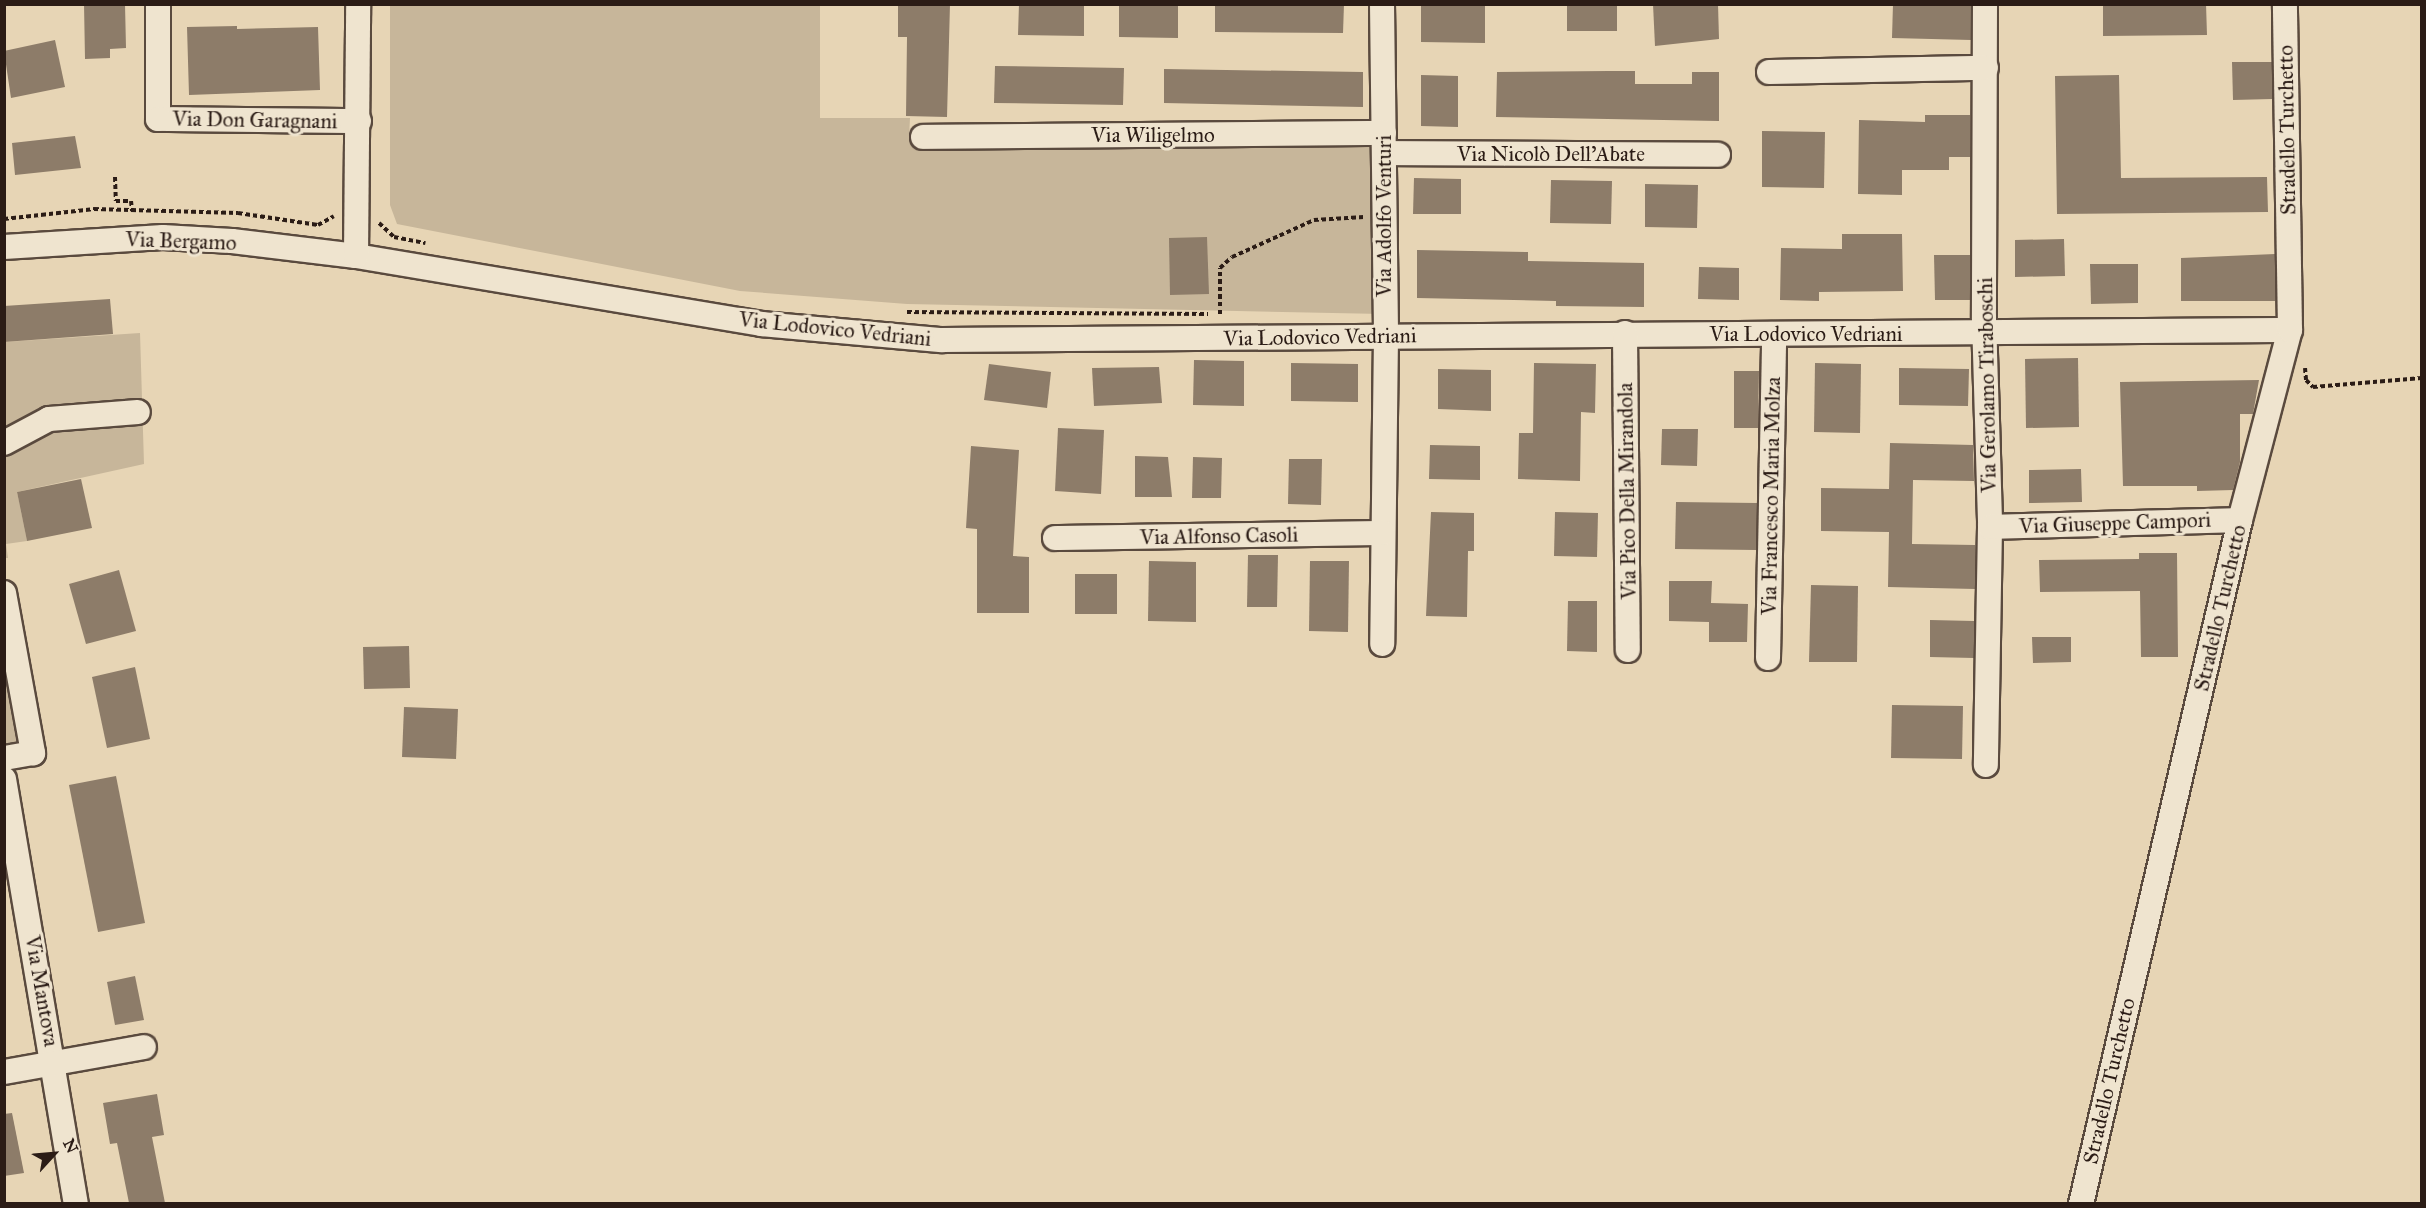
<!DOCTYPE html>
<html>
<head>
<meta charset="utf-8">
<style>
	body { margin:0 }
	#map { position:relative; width:2426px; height:1208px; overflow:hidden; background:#e7d5b5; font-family:"IM FELL Great Primer",serif }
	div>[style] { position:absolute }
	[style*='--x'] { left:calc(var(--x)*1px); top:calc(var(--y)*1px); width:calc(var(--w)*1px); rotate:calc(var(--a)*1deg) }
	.green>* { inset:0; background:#c7b69a }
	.building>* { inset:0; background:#8d7c69 }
	.path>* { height:4px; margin-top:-2px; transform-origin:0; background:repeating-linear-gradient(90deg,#2b1c16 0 4.5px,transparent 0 7.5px) }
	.roads { filter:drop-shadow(2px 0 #5a4a3e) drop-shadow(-2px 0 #5a4a3e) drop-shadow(0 2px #5a4a3e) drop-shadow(0 -2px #5a4a3e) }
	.street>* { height:24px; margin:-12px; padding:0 12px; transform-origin:12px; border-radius:12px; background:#efe4cf }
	span { translate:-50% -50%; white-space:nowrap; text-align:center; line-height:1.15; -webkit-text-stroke:6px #efe4cf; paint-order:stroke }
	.street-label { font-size:21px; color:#2b1c16 }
	.frame { position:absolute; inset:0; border:6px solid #2b1c16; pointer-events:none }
	.north { position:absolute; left:24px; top:1124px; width:60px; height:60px; -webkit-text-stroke:4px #efe4cf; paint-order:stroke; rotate:64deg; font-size:16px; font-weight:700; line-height:24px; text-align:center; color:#2b1c16 }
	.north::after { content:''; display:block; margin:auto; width:21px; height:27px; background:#2b1c16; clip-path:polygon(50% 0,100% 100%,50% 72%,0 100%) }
</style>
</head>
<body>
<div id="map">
	<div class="green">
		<i style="clip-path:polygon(390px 5px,820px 5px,820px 118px,910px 118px,909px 137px,1384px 134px,1383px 314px,907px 304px,740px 291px,397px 224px,390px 205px)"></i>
		<i style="clip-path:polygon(140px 333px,144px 464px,17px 492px,27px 541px,6px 544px,8px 558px,5px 558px,5px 342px)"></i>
		<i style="clip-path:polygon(4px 593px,33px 753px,4px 758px)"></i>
	</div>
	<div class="building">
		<i style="clip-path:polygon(84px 4px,125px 4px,126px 48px,110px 49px,110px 58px,85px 59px)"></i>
		<i style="clip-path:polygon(898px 4px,950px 4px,947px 117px,906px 116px,907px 37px,898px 37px)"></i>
		<i style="clip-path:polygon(1019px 4px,1084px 4px,1084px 36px,1018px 35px)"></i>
		<i style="clip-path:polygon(1119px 4px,1178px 4px,1178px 38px,1119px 37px)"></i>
		<i style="clip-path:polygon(1215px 4px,1344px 4px,1343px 33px,1215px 32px)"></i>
		<i style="clip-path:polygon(1421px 4px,1485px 4px,1485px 43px,1421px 42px)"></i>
		<i style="clip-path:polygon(1567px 4px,1617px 4px,1617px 31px,1567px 31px)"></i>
		<i style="clip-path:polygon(1653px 4px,1718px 4px,1719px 39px,1655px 46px)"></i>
		<i style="clip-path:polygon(1893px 4px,1971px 4px,1971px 40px,1892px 38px)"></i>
		<i style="clip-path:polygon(2103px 4px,2206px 4px,2207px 35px,2103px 36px)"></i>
		<i style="clip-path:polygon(237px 26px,237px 29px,318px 27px,320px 90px,189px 95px,187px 27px)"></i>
		<i style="clip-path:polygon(55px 40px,65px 87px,11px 98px,4px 51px)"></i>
		<i style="clip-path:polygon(2232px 62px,2272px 62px,2272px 99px,2233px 100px)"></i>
		<i style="clip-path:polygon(995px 66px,1124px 68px,1123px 105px,994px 103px)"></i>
		<i style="clip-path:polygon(1164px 69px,1363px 72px,1363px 107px,1164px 103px)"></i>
		<i style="clip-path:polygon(1609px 71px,1635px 71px,1635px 84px,1692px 84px,1692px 72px,1719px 72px,1719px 121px,1496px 117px,1497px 72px)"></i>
		<i style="clip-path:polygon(1421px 75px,1458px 76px,1458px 127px,1421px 126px)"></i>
		<i style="clip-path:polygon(2119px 75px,2121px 178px,2267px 177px,2268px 212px,2057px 214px,2055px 76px)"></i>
		<i style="clip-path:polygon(1925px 115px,1970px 115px,1970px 157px,1949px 157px,1949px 170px,1902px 170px,1902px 195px,1858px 194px,1859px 120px,1925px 122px)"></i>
		<i style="clip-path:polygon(1762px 131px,1825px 132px,1824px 188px,1762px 187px)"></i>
		<i style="clip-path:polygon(75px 136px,81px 168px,15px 175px,12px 143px)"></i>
		<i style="clip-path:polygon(1414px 178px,1461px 179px,1461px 214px,1413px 214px)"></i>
		<i style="clip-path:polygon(1551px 180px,1612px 181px,1611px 224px,1550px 223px)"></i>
		<i style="clip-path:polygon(1645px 184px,1698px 185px,1697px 228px,1645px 227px)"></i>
		<i style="clip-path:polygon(1842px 234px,1902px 234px,1903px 291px,1819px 292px,1819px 301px,1780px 300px,1781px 248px,1842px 249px)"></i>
		<i style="clip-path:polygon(1207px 237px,1209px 294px,1170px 295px,1169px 238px)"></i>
		<i style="clip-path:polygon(2064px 239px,2065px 276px,2015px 277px,2015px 240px)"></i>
		<i style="clip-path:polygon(1417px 250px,1528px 252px,1528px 261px,1644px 263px,1644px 307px,1556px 306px,1556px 301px,1417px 298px)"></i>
		<i style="clip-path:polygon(2275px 254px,2275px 301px,2181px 301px,2181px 258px)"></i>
		<i style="clip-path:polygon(1934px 255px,1970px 255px,1970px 300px,1935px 300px)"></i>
		<i style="clip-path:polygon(2090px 264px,2138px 264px,2138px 303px,2091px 304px)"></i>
		<i style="clip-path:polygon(1699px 267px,1739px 268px,1739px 300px,1698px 299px)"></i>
		<i style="clip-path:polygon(110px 299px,113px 334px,4px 342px,4px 306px)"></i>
		<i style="clip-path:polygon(2078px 358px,2079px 427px,2026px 428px,2025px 359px)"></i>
		<i style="clip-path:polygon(1194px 360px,1244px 361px,1244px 406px,1193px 405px)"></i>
		<i style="clip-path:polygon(1291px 363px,1358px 364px,1358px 402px,1291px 401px)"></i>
		<i style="clip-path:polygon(1534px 363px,1596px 364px,1595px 413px,1581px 412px,1580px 481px,1518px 479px,1519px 433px,1533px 433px)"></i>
		<i style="clip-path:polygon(1815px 363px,1861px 364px,1860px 433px,1814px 432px)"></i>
		<i style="clip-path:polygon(989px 364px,1051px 372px,1047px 408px,984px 400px)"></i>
		<i style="clip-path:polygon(1159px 367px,1162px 403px,1094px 406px,1092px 368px)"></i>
		<i style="clip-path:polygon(1899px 368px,1969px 369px,1968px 406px,1899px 405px)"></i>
		<i style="clip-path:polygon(1438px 369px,1491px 370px,1491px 411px,1438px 409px)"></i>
		<i style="clip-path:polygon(1734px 371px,1759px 371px,1758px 428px,1734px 428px)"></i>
		<i style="clip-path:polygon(2259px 380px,2253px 414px,2240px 414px,2240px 462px,2233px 490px,2197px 491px,2197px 486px,2123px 486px,2120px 382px)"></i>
		<i style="clip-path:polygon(1058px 428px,1104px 430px,1101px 494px,1055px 491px)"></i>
		<i style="clip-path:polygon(1662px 429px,1698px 429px,1697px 466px,1661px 465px)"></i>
		<i style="clip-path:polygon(1890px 443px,1973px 445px,1974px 481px,1913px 480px,1912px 544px,1975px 545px,1975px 589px,1888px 587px,1889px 532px,1821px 531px,1821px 488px,1889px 489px)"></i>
		<i style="clip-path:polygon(1430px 445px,1480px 446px,1480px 480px,1429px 479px)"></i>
		<i style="clip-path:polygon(971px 446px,1019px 450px,1013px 556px,1029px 557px,1029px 613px,977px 613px,977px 529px,966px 528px)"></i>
		<i style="clip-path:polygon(1135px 456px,1168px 457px,1172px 497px,1135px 497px)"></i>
		<i style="clip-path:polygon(1193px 457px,1222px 458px,1221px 498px,1192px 498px)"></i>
		<i style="clip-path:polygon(1289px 459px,1322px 459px,1321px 505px,1288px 504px)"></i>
		<i style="clip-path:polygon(2081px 469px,2082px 502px,2029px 503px,2029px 470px)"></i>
		<i style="clip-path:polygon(81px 479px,92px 528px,27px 541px,17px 492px)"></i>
		<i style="clip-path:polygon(1676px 502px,1757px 503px,1756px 550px,1675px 549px)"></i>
		<i style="clip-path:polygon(1431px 512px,1474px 513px,1474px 551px,1468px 551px,1467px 617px,1426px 616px)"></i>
		<i style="clip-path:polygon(1555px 512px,1598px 513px,1597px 557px,1554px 556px)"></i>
		<i style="clip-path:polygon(2139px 553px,2177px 553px,2178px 657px,2141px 657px,2140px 591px,2040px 592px,2039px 560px,2139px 559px)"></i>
		<i style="clip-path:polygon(1248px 555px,1278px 555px,1277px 607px,1247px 607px)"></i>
		<i style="clip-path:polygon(1149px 561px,1196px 562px,1196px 622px,1148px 621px)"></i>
		<i style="clip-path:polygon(1310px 561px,1349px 561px,1348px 632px,1309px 631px)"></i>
		<i style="clip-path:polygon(119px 570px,136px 631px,86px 644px,69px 584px)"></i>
		<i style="clip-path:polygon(1075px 574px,1117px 574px,1117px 614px,1075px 614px)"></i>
		<i style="clip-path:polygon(1669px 581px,1712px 581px,1711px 603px,1748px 604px,1747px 642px,1709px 642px,1709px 622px,1669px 621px)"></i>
		<i style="clip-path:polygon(1811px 585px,1858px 586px,1857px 662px,1809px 662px)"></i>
		<i style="clip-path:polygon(1568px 601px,1597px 601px,1597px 652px,1567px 651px)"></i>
		<i style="clip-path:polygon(1930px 620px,1974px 621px,1974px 658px,1930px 657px)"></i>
		<i style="clip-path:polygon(2032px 637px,2071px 637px,2071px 662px,2033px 663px)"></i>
		<i style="clip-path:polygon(409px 646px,410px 688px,364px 689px,363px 647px)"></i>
		<i style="clip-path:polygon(135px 667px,150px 739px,107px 748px,92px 677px)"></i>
		<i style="clip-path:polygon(1892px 705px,1963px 706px,1962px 759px,1891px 758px)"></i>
		<i style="clip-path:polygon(404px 707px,458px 709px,456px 759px,402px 757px)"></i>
		<i style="clip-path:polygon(116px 776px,145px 923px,98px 932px,69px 785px)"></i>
		<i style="clip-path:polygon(135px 976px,144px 1020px,115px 1025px,107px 982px)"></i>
		<i style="clip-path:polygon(157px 1094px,164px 1135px,152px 1137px,165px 1203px,129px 1203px,117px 1143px,110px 1144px,103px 1103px)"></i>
		<i style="clip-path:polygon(12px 1113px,24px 1173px,4px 1176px,4px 1114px)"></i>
	</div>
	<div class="path">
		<i style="--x:115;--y:177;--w:24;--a:88"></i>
		<i style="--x:116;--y:201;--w:15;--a:0"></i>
		<i style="--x:131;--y:201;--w:10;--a:84"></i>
		<i style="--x:4;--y:219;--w:91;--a:-6.3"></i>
		<i style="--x:94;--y:209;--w:144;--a:1.6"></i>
		<i style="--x:238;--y:213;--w:81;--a:8.5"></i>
		<i style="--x:318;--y:225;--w:18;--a:-29"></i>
		<i style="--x:379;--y:223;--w:21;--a:43"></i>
		<i style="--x:394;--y:237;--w:32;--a:11"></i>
		<i style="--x:907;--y:312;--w:301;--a:0.4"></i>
		<i style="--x:1220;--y:314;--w:46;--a:-90"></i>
		<i style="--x:1220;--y:268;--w:16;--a:-43"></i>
		<i style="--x:1232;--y:257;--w:90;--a:-24.3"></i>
		<i style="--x:1314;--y:220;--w:50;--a:-3.4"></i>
		<i style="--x:2305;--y:368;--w:12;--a:85"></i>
		<i style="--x:2306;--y:380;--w:10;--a:45"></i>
		<i style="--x:2313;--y:387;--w:109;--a:-4.7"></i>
	</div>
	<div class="roads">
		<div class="street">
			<i style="--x:158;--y:4;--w:115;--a:90"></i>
			<i style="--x:158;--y:119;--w:201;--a:0.6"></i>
			<i style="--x:1382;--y:4;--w:332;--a:89.3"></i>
			<i style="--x:1386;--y:336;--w:308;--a:90.7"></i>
			<i style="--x:1985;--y:4;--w:315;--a:90.2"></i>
			<i style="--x:1984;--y:319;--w:208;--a:88.3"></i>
			<i style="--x:1990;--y:527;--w:238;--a:91"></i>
			<i style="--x:1769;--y:72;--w:217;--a:-1.1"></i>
			<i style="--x:923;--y:137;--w:461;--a:-0.5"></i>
			<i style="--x:1385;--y:153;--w:333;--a:0.3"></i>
			<i style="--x:4;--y:247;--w:159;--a:-3.6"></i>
			<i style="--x:163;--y:237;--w:69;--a:3.3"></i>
			<i style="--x:232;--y:241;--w:125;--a:6.9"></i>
			<i style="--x:356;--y:256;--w:411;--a:9.5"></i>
			<i style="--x:761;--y:324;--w:182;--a:5.1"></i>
			<i style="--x:942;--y:340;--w:1348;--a:-0.43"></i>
			<i style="--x:356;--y:256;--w:252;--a:-89.5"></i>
			<i style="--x:1625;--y:333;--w:317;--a:89.5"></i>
			<i style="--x:4;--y:443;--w:51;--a:-28.1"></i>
			<i style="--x:49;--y:419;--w:89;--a:-4.5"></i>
			<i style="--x:1990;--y:527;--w:250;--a:-1.6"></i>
			<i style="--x:1055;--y:538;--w:328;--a:-0.9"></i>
			<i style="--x:4;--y:593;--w:163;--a:79.7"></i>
			<i style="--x:33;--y:753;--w:29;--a:170"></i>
			<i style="--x:1768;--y:658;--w:324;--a:-88.9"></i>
			<i style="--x:4;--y:779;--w:431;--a:80.4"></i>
			<i style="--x:4;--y:1072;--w:142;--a:-10.1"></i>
			<i style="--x:2081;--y:1204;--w:702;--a:-76.91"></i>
			<i style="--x:2240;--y:520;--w:196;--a:-75.3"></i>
			<i style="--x:2290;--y:330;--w:326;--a:-90.9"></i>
		</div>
	</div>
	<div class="street-label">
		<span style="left:255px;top:120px;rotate:1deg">Via Don Garagnani</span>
		<span style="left:2287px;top:130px;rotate:-91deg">Stradello Turchetto</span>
		<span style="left:1153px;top:135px">Via Wiligelmo</span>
		<span style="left:1551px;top:154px">Via Nicolò Dell'Abate</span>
		<span style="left:1384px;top:216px;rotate:-90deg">Via Adolfo Venturi</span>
		<span style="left:181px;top:241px;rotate:2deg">Via Bergamo</span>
		<span style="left:835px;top:329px;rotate:6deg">Via Lodovico Vedriani</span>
		<span style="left:1806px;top:334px">Via Lodovico Vedriani</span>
		<span style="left:1320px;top:337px;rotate:-1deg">Via Lodovico Vedriani</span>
		<span style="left:1987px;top:385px;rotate:-91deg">Via Gerolamo Tiraboschi</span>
		<span style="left:1627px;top:491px;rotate:-91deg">Via Pico Della Mirandola</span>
		<span style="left:1771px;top:496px;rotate:-89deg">Via Francesco Maria Molza</span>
		<span style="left:2115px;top:523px;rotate:-2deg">Via Giuseppe Campori</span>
		<span style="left:1219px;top:536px;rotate:-1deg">Via Alfonso Casoli</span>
		<span style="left:2220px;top:608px;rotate:-77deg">Stradello Turchetto</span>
		<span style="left:42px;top:991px;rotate:80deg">Via Mantova</span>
		<span style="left:2109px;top:1081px;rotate:-77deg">Stradello Turchetto</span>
	</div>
	<div class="frame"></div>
	<div class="north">N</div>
</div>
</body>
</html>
